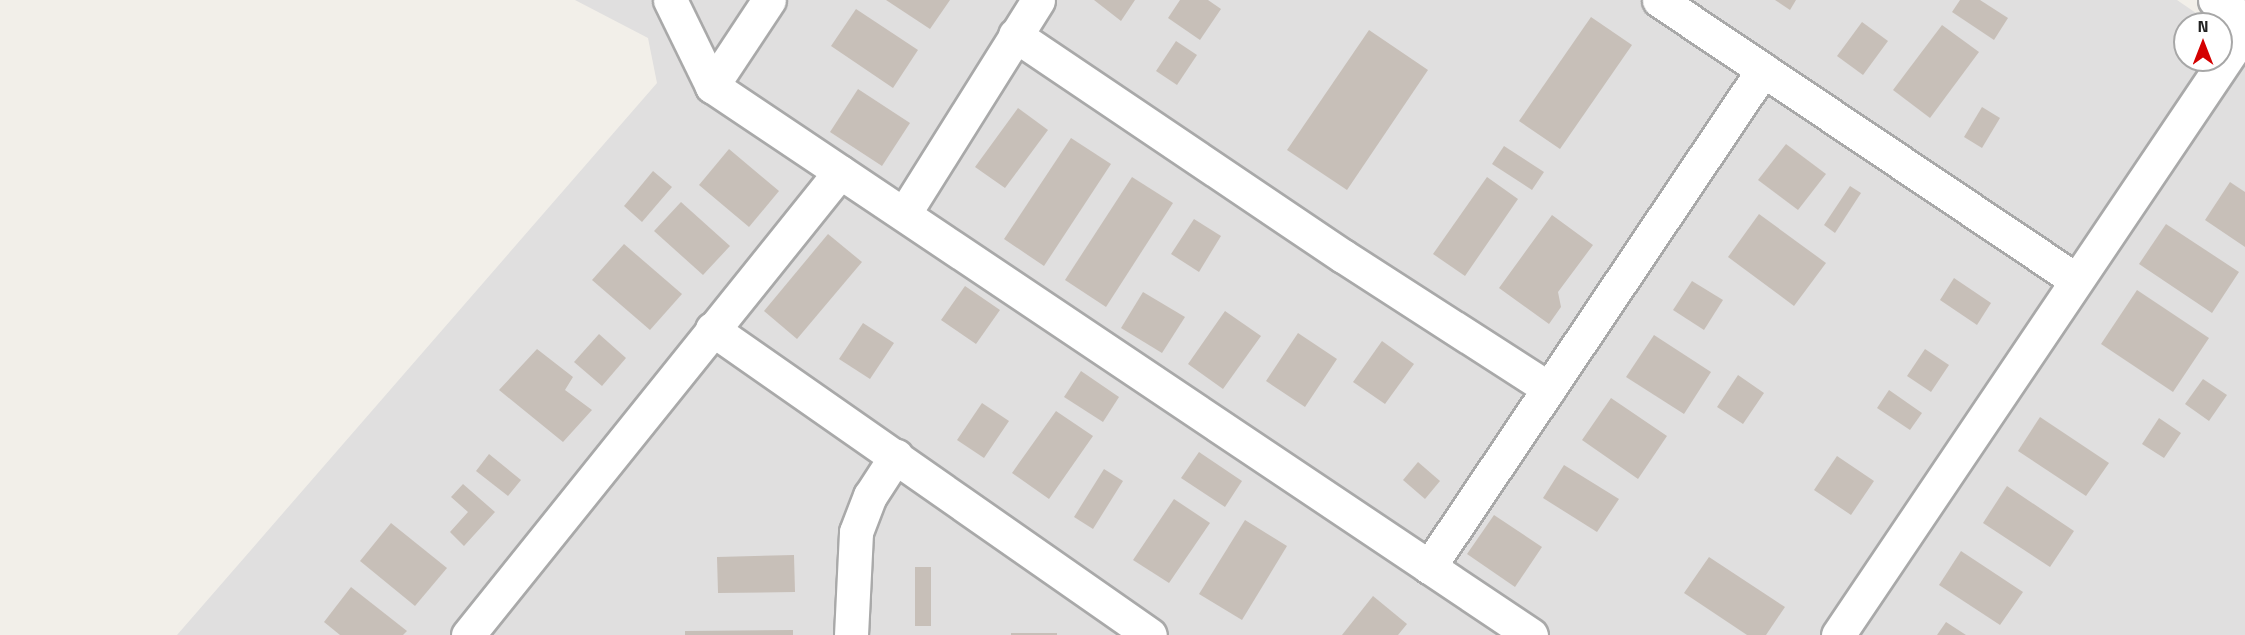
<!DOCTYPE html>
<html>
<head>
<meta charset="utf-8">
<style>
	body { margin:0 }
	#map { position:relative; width:2245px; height:635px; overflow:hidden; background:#f2efe9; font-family:"Titillium Web",sans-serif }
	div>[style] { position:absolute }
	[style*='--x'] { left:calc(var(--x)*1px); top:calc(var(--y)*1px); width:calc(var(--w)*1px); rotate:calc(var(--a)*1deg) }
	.residential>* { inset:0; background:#e0dfdf }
	.building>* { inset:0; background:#c7bfb8 }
	.roads { filter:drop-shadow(2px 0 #a9a9a9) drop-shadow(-2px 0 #a9a9a9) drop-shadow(0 2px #a9a9a9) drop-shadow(0 -2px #a9a9a9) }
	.minor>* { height:33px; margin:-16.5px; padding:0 16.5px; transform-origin:16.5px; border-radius:16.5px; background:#fff }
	span { translate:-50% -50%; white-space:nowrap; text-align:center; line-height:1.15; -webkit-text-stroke:4.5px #fff; paint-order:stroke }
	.north { position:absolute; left:2173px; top:12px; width:60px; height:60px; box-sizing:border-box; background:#fff; border:2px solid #a7a7a7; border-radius:50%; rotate:0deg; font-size:16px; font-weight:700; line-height:24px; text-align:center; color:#222 }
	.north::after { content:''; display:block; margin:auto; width:21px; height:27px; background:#d40000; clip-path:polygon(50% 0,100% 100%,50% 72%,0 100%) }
</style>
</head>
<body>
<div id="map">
	<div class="residential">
		<i style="clip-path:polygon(575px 0,2177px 0,2212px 24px,2185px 24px,2185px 60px,2221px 60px,2221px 30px,2245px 46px,2245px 635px,177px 635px,657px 83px,648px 38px)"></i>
	</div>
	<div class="building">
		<i style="clip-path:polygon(886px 0,950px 0,930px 29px)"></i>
		<i style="clip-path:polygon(1094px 0,1135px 0,1121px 21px)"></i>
		<i style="clip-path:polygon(1180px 0,1208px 0,1221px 9px,1200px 40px,1168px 18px)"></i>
		<i style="clip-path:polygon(1775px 0,1796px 0,1790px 10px)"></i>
		<i style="clip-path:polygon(1960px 0,1980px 0,2008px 18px,1994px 40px,1952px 12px)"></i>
		<i style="clip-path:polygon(856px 9px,918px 50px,893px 88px,831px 46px)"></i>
		<i style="clip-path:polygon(1591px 17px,1632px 45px,1560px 149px,1519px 121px)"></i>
		<i style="clip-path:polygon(1862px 22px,1888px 41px,1863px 75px,1837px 56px)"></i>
		<i style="clip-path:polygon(1942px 25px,1979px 52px,1930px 118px,1893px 90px)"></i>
		<i style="clip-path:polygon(1369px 30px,1428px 70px,1347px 190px,1287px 150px)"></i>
		<i style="clip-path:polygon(1176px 41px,1197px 55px,1177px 85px,1156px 71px)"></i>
		<i style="clip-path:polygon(858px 89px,910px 123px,882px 166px,830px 132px)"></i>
		<i style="clip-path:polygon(1982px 107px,2000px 118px,1982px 148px,1964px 137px)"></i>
		<i style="clip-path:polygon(1018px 108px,1048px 130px,1005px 188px,975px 167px)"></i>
		<i style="clip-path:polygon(1071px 138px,1111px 164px,1044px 266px,1004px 239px)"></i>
		<i style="clip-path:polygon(1786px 144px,1826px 174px,1798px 210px,1758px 180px)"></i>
		<i style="clip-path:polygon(1504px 146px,1544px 172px,1532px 190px,1492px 164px)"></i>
		<i style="clip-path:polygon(729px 149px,779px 191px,749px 227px,699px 185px)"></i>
		<i style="clip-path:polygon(653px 171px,672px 187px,642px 222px,624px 206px)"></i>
		<i style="clip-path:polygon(1132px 177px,1173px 203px,1106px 307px,1065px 280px)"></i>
		<i style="clip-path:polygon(1487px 177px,1518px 199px,1465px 276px,1433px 254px)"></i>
		<i style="clip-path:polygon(2230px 182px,2245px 192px,2245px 247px,2205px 220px)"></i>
		<i style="clip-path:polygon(1850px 186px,1861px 193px,1835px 233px,1824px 225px)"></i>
		<i style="clip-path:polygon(681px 202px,730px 246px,703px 275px,654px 231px)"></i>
		<i style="clip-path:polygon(1759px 214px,1826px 263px,1794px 306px,1728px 257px)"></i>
		<i style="clip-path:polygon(1552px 215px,1593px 245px,1558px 292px,1561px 307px,1549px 324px,1499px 288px)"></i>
		<i style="clip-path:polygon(1194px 219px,1221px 236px,1199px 272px,1171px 254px)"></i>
		<i style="clip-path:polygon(2166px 224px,2239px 272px,2212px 313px,2139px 264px)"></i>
		<i style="clip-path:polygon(828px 234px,862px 262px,797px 339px,764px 311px)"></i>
		<i style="clip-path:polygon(624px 244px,682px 294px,650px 330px,592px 280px)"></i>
		<i style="clip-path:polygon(1954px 278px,1991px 303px,1977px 325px,1940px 300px)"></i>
		<i style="clip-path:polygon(1692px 281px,1723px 300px,1704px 330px,1673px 310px)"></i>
		<i style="clip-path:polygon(965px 286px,1000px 310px,976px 344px,941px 320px)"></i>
		<i style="clip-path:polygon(2137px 290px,2209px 338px,2173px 392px,2101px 344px)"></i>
		<i style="clip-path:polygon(1143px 292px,1185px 317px,1162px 353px,1121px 328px)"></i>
		<i style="clip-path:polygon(1225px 311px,1261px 336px,1223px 389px,1188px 364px)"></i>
		<i style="clip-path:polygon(863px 323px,894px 343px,870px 379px,839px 359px)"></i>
		<i style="clip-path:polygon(1298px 333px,1337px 359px,1305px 407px,1266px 381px)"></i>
		<i style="clip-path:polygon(599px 334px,626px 358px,602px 386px,574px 362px)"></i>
		<i style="clip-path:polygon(1654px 335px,1711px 372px,1684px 414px,1626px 377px)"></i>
		<i style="clip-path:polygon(1382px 341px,1414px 364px,1385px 404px,1353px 382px)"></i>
		<i style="clip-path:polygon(537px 349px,573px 377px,565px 390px,592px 410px,563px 442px,499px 390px)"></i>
		<i style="clip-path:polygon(1925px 349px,1949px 365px,1931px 392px,1907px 376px)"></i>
		<i style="clip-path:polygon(1081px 371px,1119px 397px,1103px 422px,1064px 397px)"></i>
		<i style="clip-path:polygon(1738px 375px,1764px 393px,1743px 424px,1717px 407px)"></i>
		<i style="clip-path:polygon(2203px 379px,2227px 395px,2209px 421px,2185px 404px)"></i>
		<i style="clip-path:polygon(1889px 390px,1922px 413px,1910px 430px,1877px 408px)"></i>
		<i style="clip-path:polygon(1611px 398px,1667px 436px,1638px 479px,1582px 440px)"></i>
		<i style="clip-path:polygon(982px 403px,1009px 421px,984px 458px,957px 440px)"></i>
		<i style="clip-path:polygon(1056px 411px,1093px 436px,1049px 499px,1012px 473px)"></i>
		<i style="clip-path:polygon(2040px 417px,2109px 463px,2086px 496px,2018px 451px)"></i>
		<i style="clip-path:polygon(2159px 418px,2181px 433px,2164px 458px,2142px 444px)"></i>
		<i style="clip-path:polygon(1199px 452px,1242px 481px,1225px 507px,1181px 478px)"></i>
		<i style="clip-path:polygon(489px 454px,521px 480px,508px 496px,476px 471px)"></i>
		<i style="clip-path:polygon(1837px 456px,1874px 481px,1851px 515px,1814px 490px)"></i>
		<i style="clip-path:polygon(1418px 462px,1440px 481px,1425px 499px,1403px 480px)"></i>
		<i style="clip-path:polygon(1564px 465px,1619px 499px,1597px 532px,1543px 498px)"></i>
		<i style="clip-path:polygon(1104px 469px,1123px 481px,1093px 529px,1074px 517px)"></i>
		<i style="clip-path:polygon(463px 484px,495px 512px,464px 546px,450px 532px,468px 512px,451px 497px)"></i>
		<i style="clip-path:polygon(2007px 486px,2074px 531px,2050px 567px,1983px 523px)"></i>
		<i style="clip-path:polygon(1174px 499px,1210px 523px,1169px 583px,1133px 560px)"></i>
		<i style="clip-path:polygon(1494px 515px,1542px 547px,1515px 587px,1467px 554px)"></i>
		<i style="clip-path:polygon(1245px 520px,1287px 546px,1242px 620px,1199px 594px)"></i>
		<i style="clip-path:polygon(391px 523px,447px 568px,415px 606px,360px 561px)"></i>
		<i style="clip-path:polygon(1961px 551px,2023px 592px,2000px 625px,1939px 585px)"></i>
		<i style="clip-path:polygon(794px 555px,795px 592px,718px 593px,717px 557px)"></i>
		<i style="clip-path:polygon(1709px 557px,1785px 607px,1766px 635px,1747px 635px,1684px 593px)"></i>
		<i style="clip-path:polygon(915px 567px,931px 567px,931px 626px,915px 626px)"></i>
		<i style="clip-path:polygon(351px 587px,407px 631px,403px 635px,340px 635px,324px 622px)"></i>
		<i style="clip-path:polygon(1373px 596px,1407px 624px,1398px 635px,1342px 635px)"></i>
		<i style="clip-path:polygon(1946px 622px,1966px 635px,1937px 635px)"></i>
		<i style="clip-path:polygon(793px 630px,793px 635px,685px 635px,685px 631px)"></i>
		<i style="clip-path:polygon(1011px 633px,1057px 633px,1057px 635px,1011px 635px)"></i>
	</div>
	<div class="roads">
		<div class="minor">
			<i style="--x:670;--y:0;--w:96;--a:64"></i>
			<i style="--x:712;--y:86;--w:986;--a:33.84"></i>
			<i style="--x:1659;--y:0;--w:502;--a:33.88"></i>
			<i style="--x:2215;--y:0;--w:36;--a:34"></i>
			<i style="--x:1015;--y:35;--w:396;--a:34"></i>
			<i style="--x:1343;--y:256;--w:245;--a:32.8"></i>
			<i style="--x:712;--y:86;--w:103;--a:-56.5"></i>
			<i style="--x:904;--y:214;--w:252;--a:-57.9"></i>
			<i style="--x:712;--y:329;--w:534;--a:34.94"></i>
			<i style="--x:1429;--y:567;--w:599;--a:-56.1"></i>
			<i style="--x:468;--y:635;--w:594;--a:-51.22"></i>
			<i style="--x:851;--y:635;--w:103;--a:-87.2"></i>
			<i style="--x:856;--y:532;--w:39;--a:-69"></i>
			<i style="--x:870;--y:496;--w:48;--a:-57"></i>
			<i style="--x:1838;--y:635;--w:728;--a:-56.03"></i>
		</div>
	</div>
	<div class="north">N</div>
</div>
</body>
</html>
